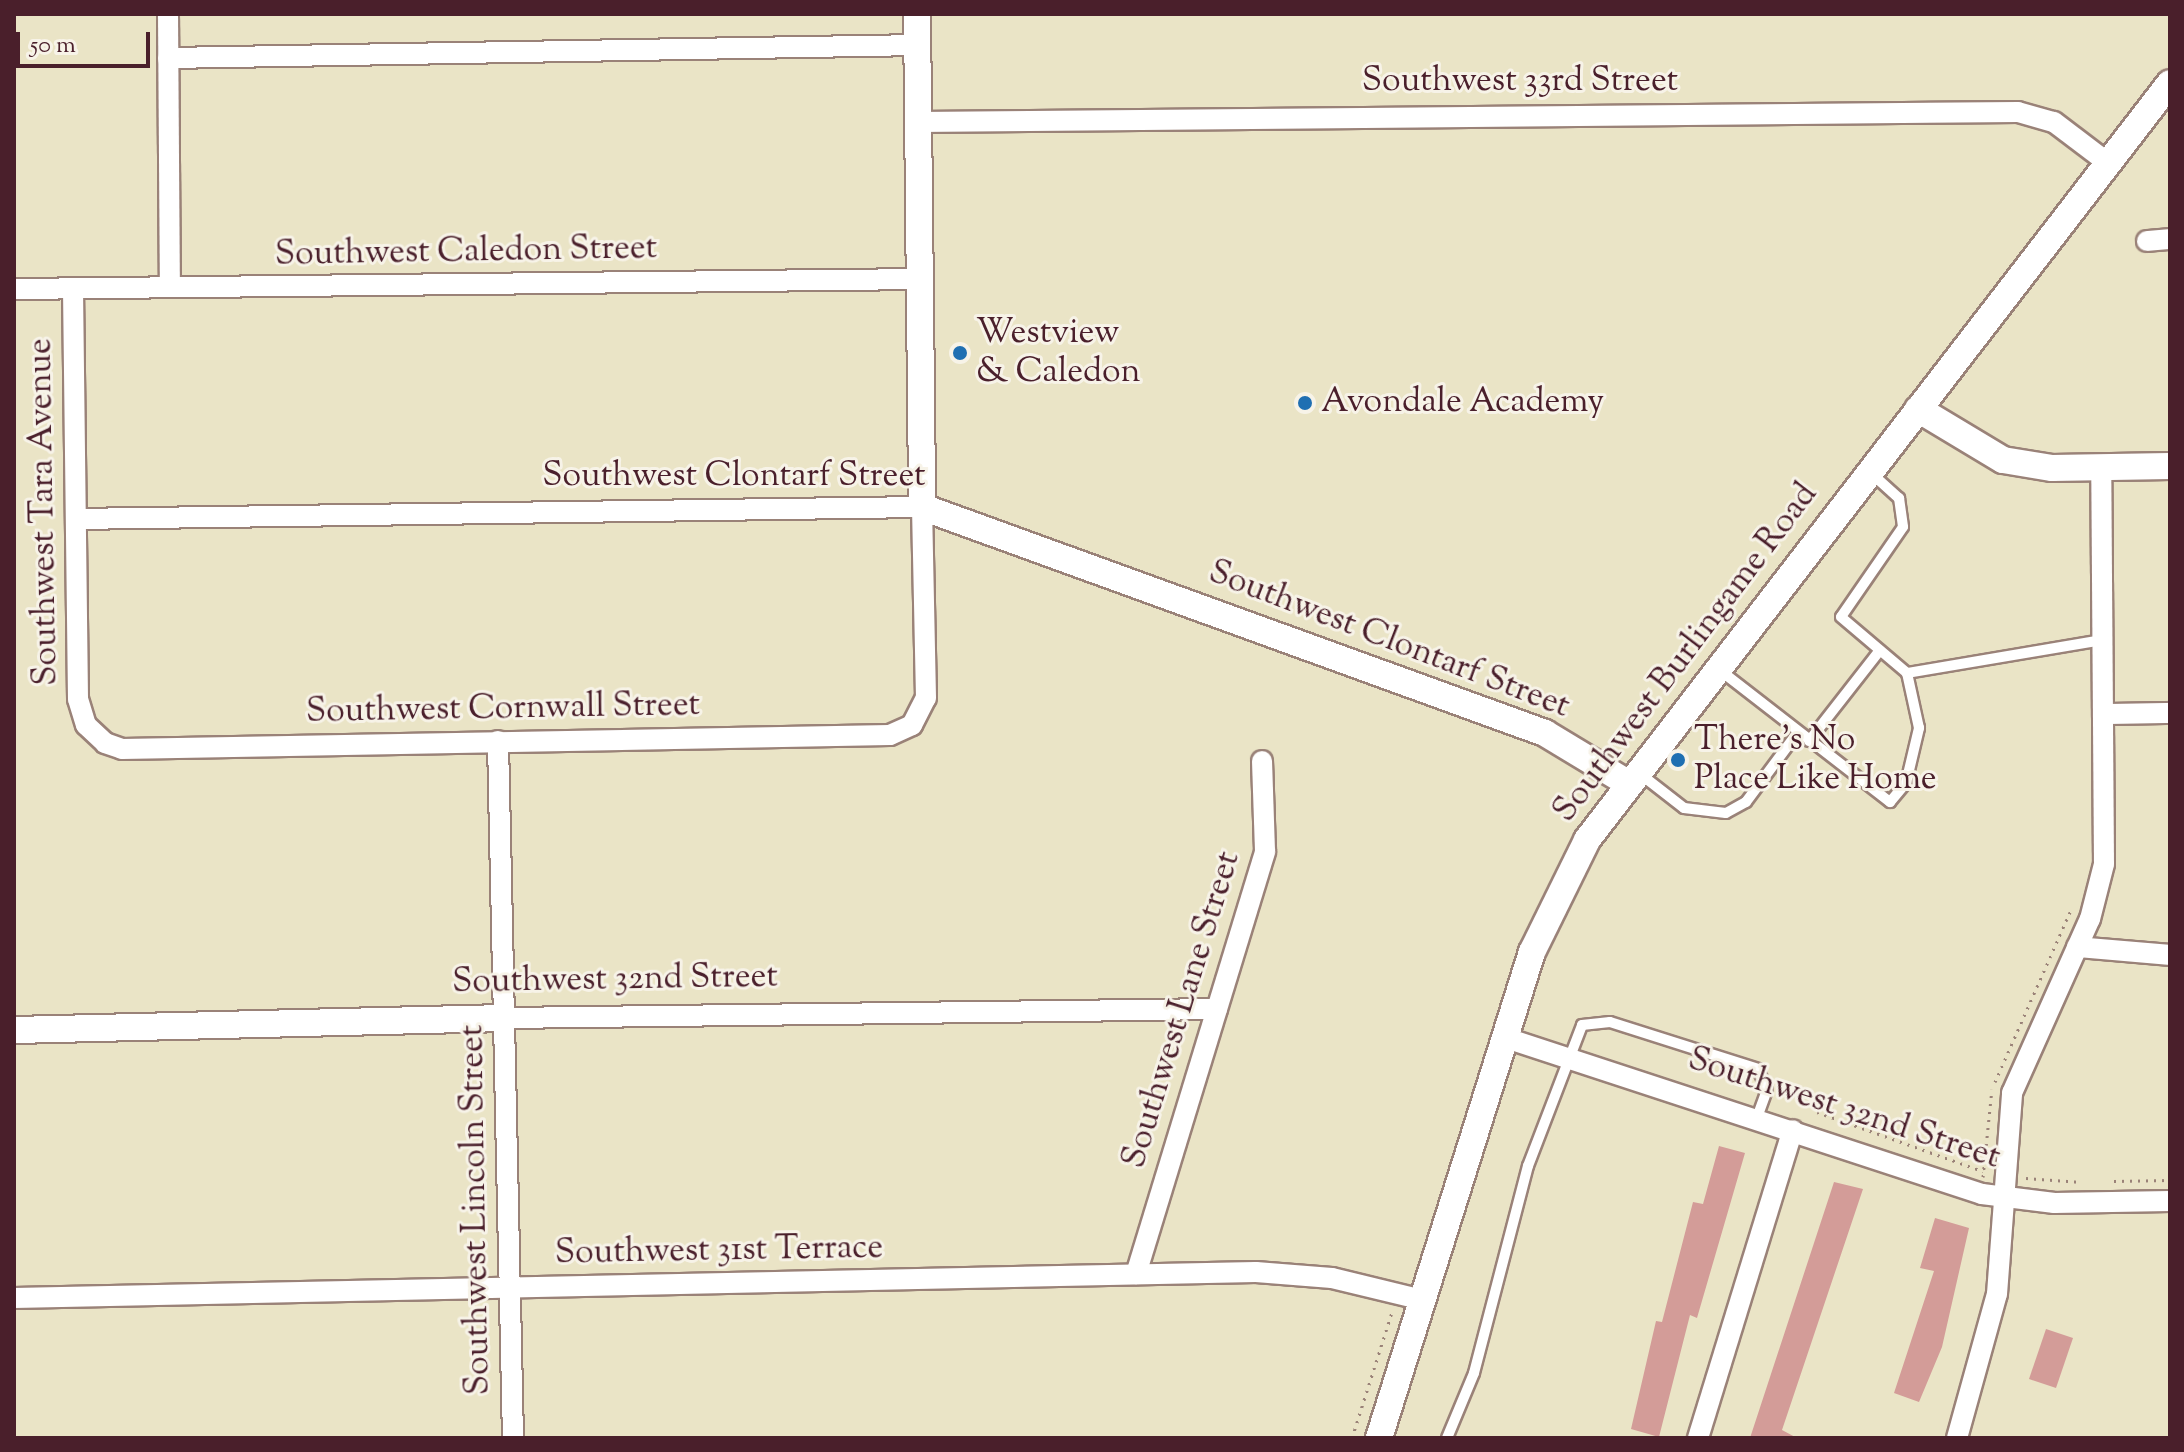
<!DOCTYPE html>
<html>
<head>
<meta charset="utf-8">
<style>
	body { margin:0 }
	#map { position:relative; width:2184px; height:1452px; overflow:hidden; background:#eae4c6; font-family:"Sorts Mill Goudy",serif }
	div>[style] { position:absolute }
	[style*='--x'] { left:calc(var(--x)*1px); top:calc(var(--y)*1px); width:calc(var(--w)*1px); rotate:calc(var(--a)*1deg) }
	.building>* { inset:0; background:#d39c98 }
	.path>* { height:3px; margin-top:-1.5px; transform-origin:0; background:repeating-linear-gradient(90deg,#9a8278 0 2px,transparent 0 8px) }
	.roads { filter:drop-shadow(2px 0 #9a8278) drop-shadow(-2px 0 #9a8278) drop-shadow(0 2px #9a8278) drop-shadow(0 -2px #9a8278) }
	.lane>* { height:10px; margin:-5px; padding:0 5px; transform-origin:5px; border-radius:5px; background:#fff }
	.street>* { height:20px; margin:-10px; padding:0 10px; transform-origin:10px; border-radius:10px; background:#fff }
	.secondary>* { height:26px; margin:-13px; padding:0 13px; transform-origin:13px; border-radius:13px; background:#fff }
	.dots>* { width:22px; height:22px; translate:-50% -50%; box-sizing:border-box; border:4px solid #f7f3e8; border-radius:50% }
	span { translate:-50% -50%; white-space:nowrap; text-align:center; line-height:1.15; -webkit-text-stroke:6px #f7f3e8; paint-order:stroke }
	.street-label { font-size:34px; color:#4a1f2b }
	.poi-label { font-size:34px; color:#4a1f2b }
	.left { translate:0 -50%; text-align:left }
	.frame { position:absolute; inset:0; border:16px solid #4a1f2b; pointer-events:none }
	.scale { position:absolute; left:16px; top:32px; width:134px; height:36px; box-sizing:border-box; border:4px solid #4a1f2b; border-top:0; padding-left:10px; font-size:24px; line-height:28px; white-space:nowrap; color:#4a1f2b; -webkit-text-stroke:6px #f7f3e8; paint-order:stroke }
</style>
</head>
<body>
<div id="map">
	<div class="building">
		<i style="clip-path:polygon(1719px 1146px,1745px 1153px,1697px 1318px,1690px 1315px,1659px 1437px,1631px 1429px,1656px 1321px,1662px 1322px,1693px 1202px,1703px 1204px)"></i>
		<i style="clip-path:polygon(1834px 1182px,1863px 1189px,1782px 1430px,1797px 1438px,1750px 1438px)"></i>
		<i style="clip-path:polygon(1935px 1218px,1969px 1228px,1942px 1347px,1919px 1402px,1894px 1393px,1934px 1271px,1920px 1268px)"></i>
		<i style="clip-path:polygon(2046px 1329px,2073px 1338px,2056px 1388px,2029px 1379px)"></i>
	</div>
	<div class="path">
		<i style="--x:1995;--y:1082;--w:188;--a:-66.2"></i>
		<i style="--x:1817;--y:1112;--w:176;--a:19.6"></i>
		<i style="--x:1983;--y:1177;--w:88;--a:-84.2"></i>
		<i style="--x:2026;--y:1178;--w:56;--a:4.1"></i>
		<i style="--x:2114;--y:1181;--w:56;--a:-1"></i>
		<i style="--x:1352;--y:1438;--w:132;--a:-72.4"></i>
	</div>
	<div class="roads">
		<div class="lane">
			<i style="--x:1871;--y:473;--w:38;--a:42"></i>
			<i style="--x:1899;--y:498;--w:29;--a:82"></i>
			<i style="--x:1903;--y:527;--w:109;--a:124.6"></i>
			<i style="--x:1841;--y:617;--w:87;--a:40.3"></i>
			<i style="--x:1907;--y:673;--w:199;--a:-9.6"></i>
			<i style="--x:1721;--y:671;--w:214;--a:37.8"></i>
			<i style="--x:1890;--y:802;--w:25;--a:-50"></i>
			<i style="--x:1906;--y:783;--w:57;--a:-76.7"></i>
			<i style="--x:1919;--y:728;--w:56;--a:-102.3"></i>
			<i style="--x:1809;--y:741;--w:115;--a:-52"></i>
			<i style="--x:1639;--y:773;--w:57;--a:37.9"></i>
			<i style="--x:1684;--y:808;--w:42;--a:6.8"></i>
			<i style="--x:1726;--y:813;--w:23;--a:-29"></i>
			<i style="--x:1746;--y:802;--w:87;--a:-53.4"></i>
			<i style="--x:1447;--y:1438;--w:70;--a:-67.4"></i>
			<i style="--x:1474;--y:1373;--w:214;--a:-75.4"></i>
			<i style="--x:1528;--y:1166;--w:151;--a:-69"></i>
			<i style="--x:1582;--y:1025;--w:28;--a:-6"></i>
			<i style="--x:1610;--y:1022;--w:155;--a:17.6"></i>
			<i style="--x:1758;--y:1069;--w:23;--a:67"></i>
			<i style="--x:1767;--y:1090;--w:30;--a:110"></i>
		</div>
		<div class="street">
			<i style="--x:168;--y:14;--w:273;--a:89.6"></i>
			<i style="--x:168;--y:58;--w:749;--a:-0.99"></i>
			<i style="--x:918;--y:122;--w:1100;--a:-0.52"></i>
			<i style="--x:2018;--y:112;--w:37;--a:16"></i>
			<i style="--x:2054;--y:122;--w:68;--a:37.2"></i>
			<i style="--x:2147;--y:241;--w:23;--a:-5"></i>
			<i style="--x:14;--y:289;--w:905;--a:-0.63"></i>
			<i style="--x:73;--y:289;--w:410;--a:89.3"></i>
			<i style="--x:78;--y:699;--w:27;--a:73"></i>
			<i style="--x:86;--y:725;--w:26;--a:43"></i>
			<i style="--x:105;--y:743;--w:18;--a:19"></i>
			<i style="--x:122;--y:749;--w:768;--a:-1.04"></i>
			<i style="--x:890;--y:735;--w:24;--a:-24"></i>
			<i style="--x:912;--y:725;--w:30;--a:-63"></i>
			<i style="--x:926;--y:698;--w:191;--a:-91.2"></i>
			<i style="--x:922;--y:507;--w:845;--a:179.19"></i>
			<i style="--x:2104;--y:714;--w:66;--a:-0.9"></i>
			<i style="--x:498;--y:741;--w:697;--a:88.77"></i>
			<i style="--x:2077;--y:947;--w:93;--a:4.9"></i>
			<i style="--x:504;--y:1018;--w:713;--a:-0.72"></i>
			<i style="--x:1503;--y:1037;--w:504;--a:18.15"></i>
			<i style="--x:1982;--y:1194;--w:73;--a:7.1"></i>
			<i style="--x:2054;--y:1203;--w:116;--a:-1"></i>
			<i style="--x:1136;--y:1274;--w:442;--a:-73"></i>
			<i style="--x:1265;--y:851;--w:90;--a:-91.9"></i>
			<i style="--x:14;--y:1298;--w:1242;--a:-1.2"></i>
			<i style="--x:1256;--y:1272;--w:76;--a:4.5"></i>
			<i style="--x:1332;--y:1278;--w:94;--a:13.6"></i>
			<i style="--x:1698;--y:1438;--w:322;--a:-72.9"></i>
			<i style="--x:1957;--y:1438;--w:149;--a:-74.5"></i>
			<i style="--x:1997;--y:1294;--w:202;--a:-85.7"></i>
			<i style="--x:2012;--y:1093;--w:191;--a:-65.9"></i>
			<i style="--x:2090;--y:919;--w:57;--a:-75.7"></i>
			<i style="--x:2104;--y:864;--w:396;--a:-90.4"></i>
		</div>
		<div class="secondary">
			<i style="--x:917;--y:14;--w:493;--a:89.4"></i>
			<i style="--x:922;--y:507;--w:663;--a:19.94"></i>
			<i style="--x:1545;--y:733;--w:95;--a:31.2"></i>
			<i style="--x:1918;--y:409;--w:99;--a:31"></i>
			<i style="--x:2003;--y:460;--w:50;--a:9.3"></i>
			<i style="--x:2052;--y:468;--w:118;--a:-1"></i>
			<i style="--x:14;--y:1030;--w:490;--a:-1.4"></i>
			<i style="--x:1379;--y:1438;--w:510;--a:-72.53"></i>
			<i style="--x:1532;--y:952;--w:125;--a:-63.8"></i>
			<i style="--x:1587;--y:840;--w:955;--a:-52.4"></i>
		</div>
	</div>
	<div class="dots">
		<i style="left:960px;top:353px;background:#1f6fb2"></i>
		<i style="left:1305px;top:403px;background:#1f6fb2"></i>
		<i style="left:1678px;top:760px;background:#1f6fb2"></i>
	</div>
	<div class="street-label">
		<span style="left:1520px;top:82px">Southwest 33rd Street</span>
		<span style="left:466px;top:252px;rotate:-1deg">Southwest Caledon Street</span>
		<span style="left:734px;top:477px">Southwest Clontarf Street</span>
		<span style="left:44px;top:512px;rotate:-91deg">Southwest Tara Avenue</span>
		<span style="left:1389px;top:640px;rotate:21deg">Southwest Clontarf Street</span>
		<span style="left:1686px;top:653px;rotate:-53deg">Southwest Burlingame Road</span>
		<span style="left:503px;top:709px;rotate:-1deg">Southwest Cornwall Street</span>
		<span style="left:615px;top:980px;rotate:-1deg">Southwest 32nd Street</span>
		<span style="left:1182px;top:1010px;rotate:-73deg">Southwest Lane Street</span>
		<span style="left:1844px;top:1109px;rotate:18deg">Southwest 32nd Street</span>
		<span style="left:476px;top:1210px;rotate:-91deg">Southwest Lincoln Street</span>
		<span style="left:719px;top:1251px;rotate:-1deg">Southwest 31st Terrace</span>
	</div>
	<div class="poi-label">
		<span class="left" style="left:976px;top:353px">Westview<br>&amp; Caledon</span>
		<span class="left" style="left:1321px;top:403px">Avondale Academy</span>
		<span class="left" style="left:1694px;top:760px">There’s No<br>Place Like Home</span>
	</div>
	<div class="frame"></div>
	<div class="scale">50 m</div>
</div>
</body>
</html>
